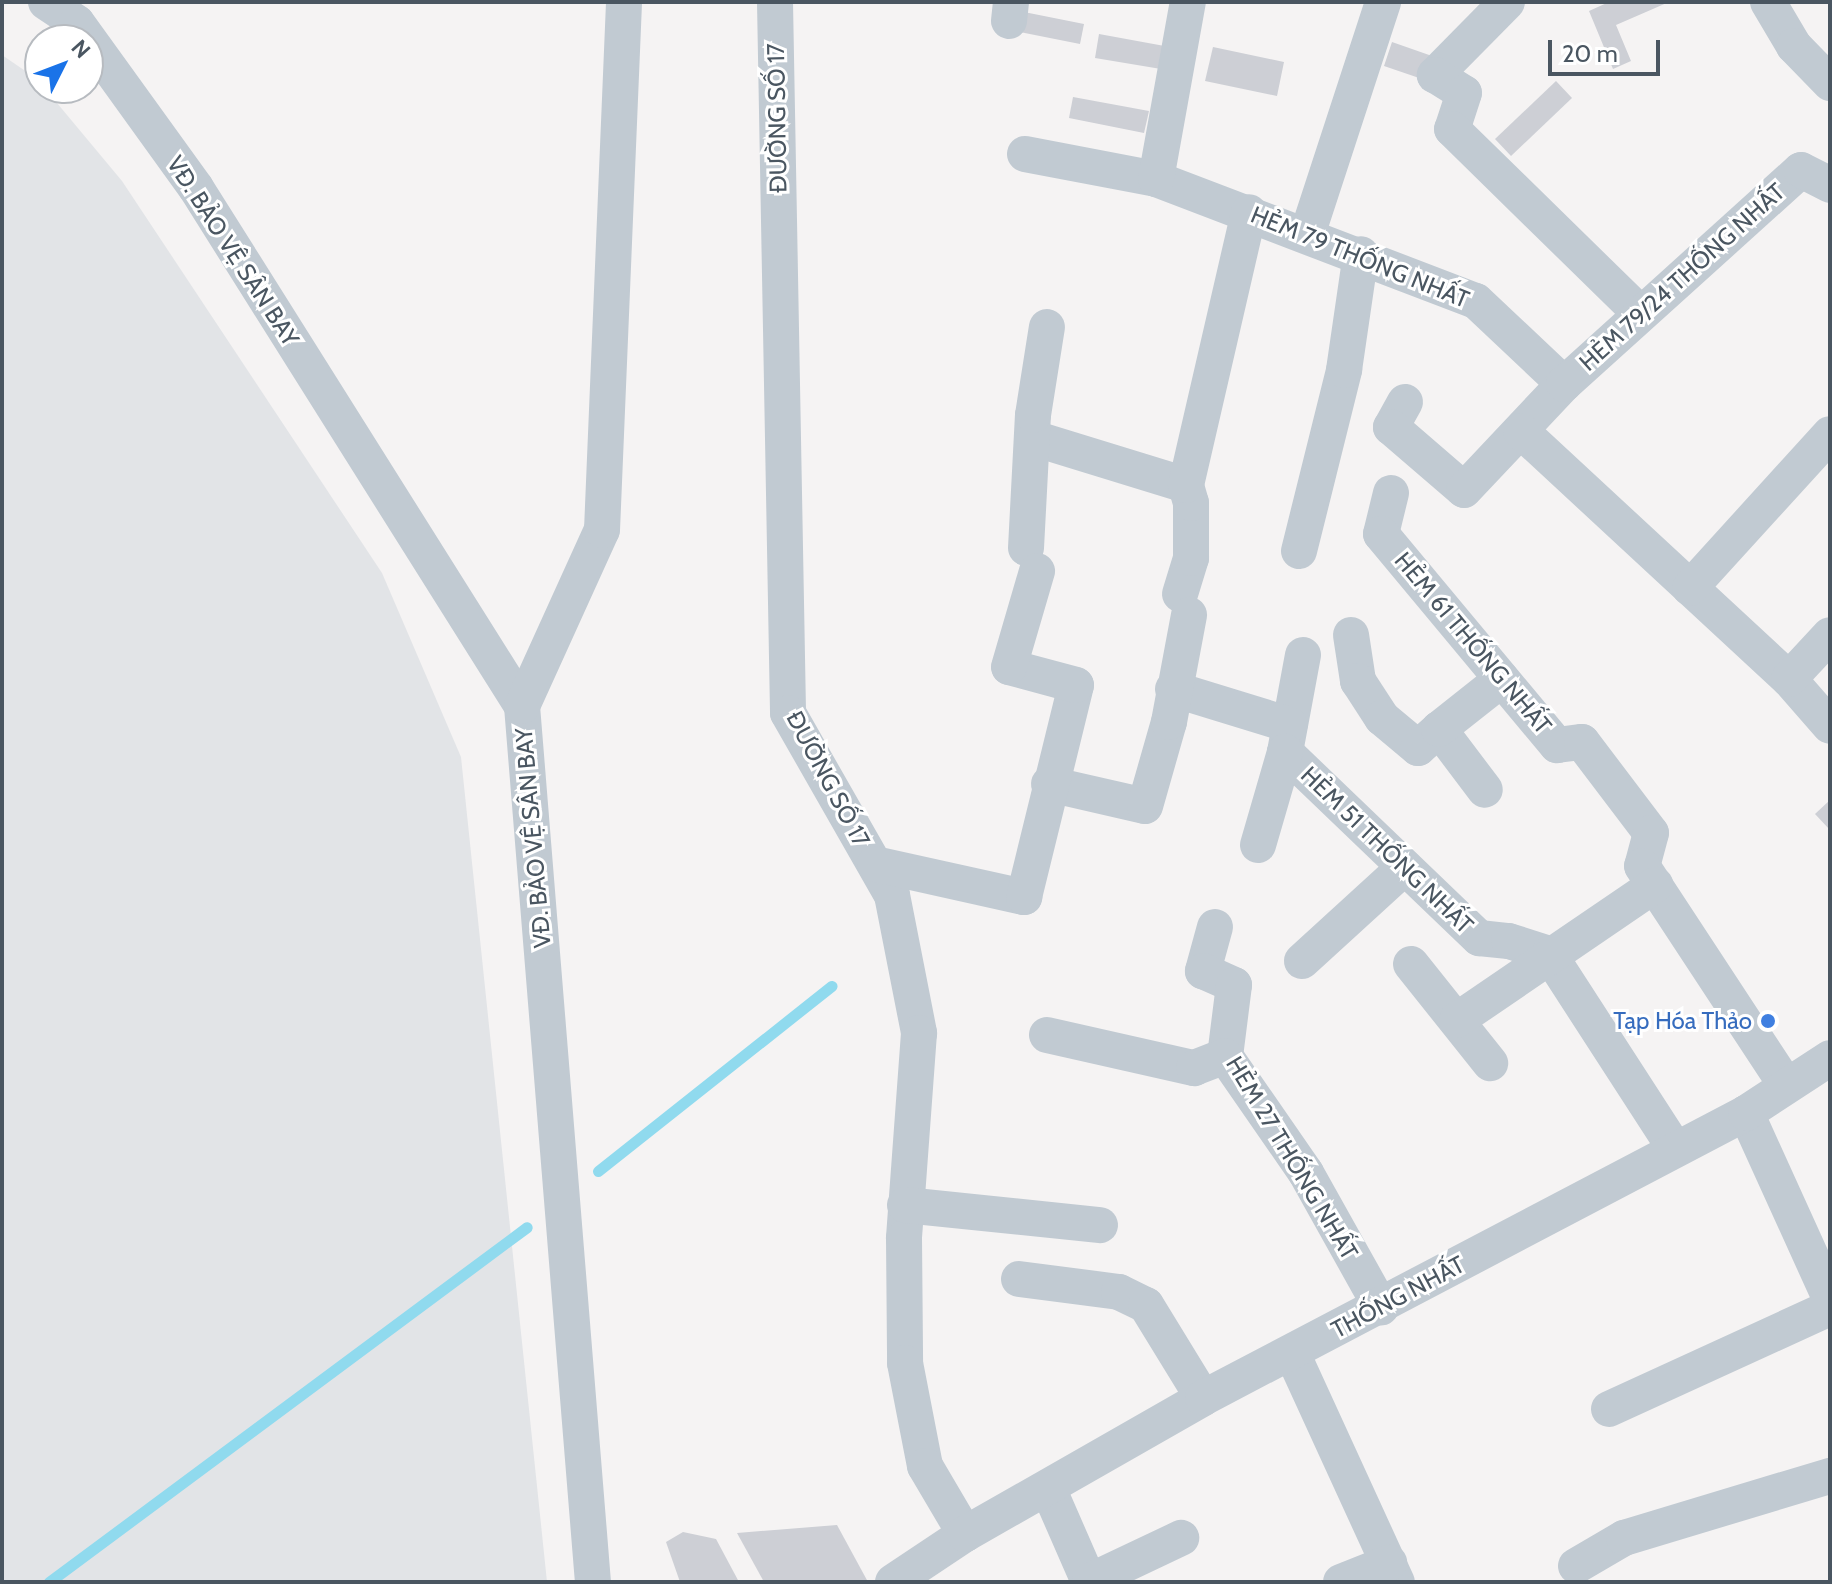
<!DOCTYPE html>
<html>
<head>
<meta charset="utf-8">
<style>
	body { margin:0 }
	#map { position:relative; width:1832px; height:1584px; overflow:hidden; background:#f5f3f3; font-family:Cabin,sans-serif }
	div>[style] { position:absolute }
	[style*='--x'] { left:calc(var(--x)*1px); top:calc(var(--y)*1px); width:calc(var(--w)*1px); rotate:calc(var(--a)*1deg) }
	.airport>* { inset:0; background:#e2e4e7 }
	.stream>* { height:11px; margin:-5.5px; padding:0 5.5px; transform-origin:5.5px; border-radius:5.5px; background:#90daee }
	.building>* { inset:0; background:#cdcfd5 }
	.minor>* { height:36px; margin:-18px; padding:0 18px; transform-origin:18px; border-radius:18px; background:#c1cad2 }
	.dots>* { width:22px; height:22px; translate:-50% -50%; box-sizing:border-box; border:4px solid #fff; border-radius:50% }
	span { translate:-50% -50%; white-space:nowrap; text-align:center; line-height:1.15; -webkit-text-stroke:6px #fff; paint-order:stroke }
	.street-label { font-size:24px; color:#4a5661 }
	.shop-label { font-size:24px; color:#366cbe }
	.right { translate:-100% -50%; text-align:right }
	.frame { position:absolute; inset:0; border:4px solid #4a5661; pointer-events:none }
	.north { position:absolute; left:24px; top:24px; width:80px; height:80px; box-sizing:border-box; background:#fff; border:2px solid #b7bbc0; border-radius:50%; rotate:48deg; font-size:22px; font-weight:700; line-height:32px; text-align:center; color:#4a5661 }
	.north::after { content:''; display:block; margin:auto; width:28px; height:36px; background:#1a73e8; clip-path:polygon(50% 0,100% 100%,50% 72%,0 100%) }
	.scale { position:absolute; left:1548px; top:40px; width:112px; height:36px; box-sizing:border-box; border:4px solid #4a5661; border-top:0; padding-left:10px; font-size:24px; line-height:28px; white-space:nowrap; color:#4a5661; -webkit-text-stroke:6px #fff; paint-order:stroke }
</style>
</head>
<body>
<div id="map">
	<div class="airport">
		<i style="clip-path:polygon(2px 55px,37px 79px,122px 181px,382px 573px,461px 757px,547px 1582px,2px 1582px)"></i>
	</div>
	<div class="stream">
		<i style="--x:598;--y:1171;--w:298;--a:-38.4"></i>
		<i style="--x:49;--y:1582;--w:595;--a:-36.6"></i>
	</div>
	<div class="building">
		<i style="clip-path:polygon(1609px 2px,1669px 2px,1616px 25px,1631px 61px,1613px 69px,1589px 11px)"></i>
		<i style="clip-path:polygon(1019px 11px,1084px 24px,1080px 44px,1015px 31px)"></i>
		<i style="clip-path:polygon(1099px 34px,1170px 47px,1167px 70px,1095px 58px)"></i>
		<i style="clip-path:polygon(1392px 42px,1432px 56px,1425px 80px,1384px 66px)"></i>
		<i style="clip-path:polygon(1213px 47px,1284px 62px,1277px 96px,1205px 81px)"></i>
		<i style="clip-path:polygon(1556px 81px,1572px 98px,1511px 156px,1495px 139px)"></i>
		<i style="clip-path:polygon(1073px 97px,1149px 111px,1144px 133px,1069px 118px)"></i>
		<i style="clip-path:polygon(1830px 800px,1830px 830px,1815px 814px)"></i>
		<i style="clip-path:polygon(837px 1525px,868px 1582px,764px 1582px,737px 1533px)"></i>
		<i style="clip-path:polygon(683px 1532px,716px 1539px,739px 1582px,680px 1582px,666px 1542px)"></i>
	</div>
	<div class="minor">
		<i style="--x:46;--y:2;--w:37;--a:34"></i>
		<i style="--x:77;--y:23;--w:203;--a:54.2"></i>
		<i style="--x:196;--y:188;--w:612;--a:57.82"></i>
		<i style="--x:522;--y:706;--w:879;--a:85.37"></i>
		<i style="--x:775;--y:2;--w:711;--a:88.95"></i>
		<i style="--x:788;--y:713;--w:210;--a:60.3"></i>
		<i style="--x:892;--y:895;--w:141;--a:78.9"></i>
		<i style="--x:919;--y:1033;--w:206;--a:94.2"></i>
		<i style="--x:904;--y:1238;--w:125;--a:89.5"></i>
		<i style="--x:905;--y:1363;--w:105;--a:79"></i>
		<i style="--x:925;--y:1466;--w:79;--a:59.5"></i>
		<i style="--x:1507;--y:2;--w:103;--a:134.6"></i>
		<i style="--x:1435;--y:75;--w:34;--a:32"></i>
		<i style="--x:1464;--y:93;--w:38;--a:108"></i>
		<i style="--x:1452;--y:129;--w:264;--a:44.4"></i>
		<i style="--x:1768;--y:2;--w:51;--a:59.4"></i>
		<i style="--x:1794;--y:46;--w:52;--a:45.8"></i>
		<i style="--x:1009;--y:21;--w:19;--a:-84"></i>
		<i style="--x:1025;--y:154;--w:133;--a:10.8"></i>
		<i style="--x:1156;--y:179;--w:342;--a:20.9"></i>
		<i style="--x:1476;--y:301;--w:121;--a:43.3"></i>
		<i style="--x:1156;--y:179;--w:180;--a:-79.8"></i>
		<i style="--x:1307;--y:235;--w:245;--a:-71.9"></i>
		<i style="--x:1405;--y:402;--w:29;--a:119"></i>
		<i style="--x:1391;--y:427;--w:96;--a:40.8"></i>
		<i style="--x:1464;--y:490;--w:146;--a:-46.7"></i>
		<i style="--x:1564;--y:384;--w:319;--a:-42.1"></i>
		<i style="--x:1801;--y:170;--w:33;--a:27"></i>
		<i style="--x:1521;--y:431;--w:365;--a:42.8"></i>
		<i style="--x:1789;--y:679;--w:62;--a:48.9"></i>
		<i style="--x:1033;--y:438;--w:160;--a:17.1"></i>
		<i style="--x:1391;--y:493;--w:42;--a:103.7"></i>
		<i style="--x:1381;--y:534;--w:275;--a:50.2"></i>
		<i style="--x:1557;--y:745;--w:25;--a:-7"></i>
		<i style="--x:1582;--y:742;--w:114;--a:52.8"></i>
		<i style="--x:1651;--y:833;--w:34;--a:105"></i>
		<i style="--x:1642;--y:866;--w:262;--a:56.7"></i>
		<i style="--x:1026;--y:548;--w:133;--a:-87"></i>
		<i style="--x:1033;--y:415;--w:89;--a:-81"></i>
		<i style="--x:1299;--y:551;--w:187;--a:-76"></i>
		<i style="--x:1344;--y:370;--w:117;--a:-81.7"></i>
		<i style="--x:1690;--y:588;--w:208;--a:-47.7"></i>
		<i style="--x:1180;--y:594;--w:38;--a:-73"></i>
		<i style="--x:1191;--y:558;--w:55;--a:-90"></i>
		<i style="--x:1191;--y:503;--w:19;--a:-106"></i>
		<i style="--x:1186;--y:485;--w:280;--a:-77"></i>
		<i style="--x:1351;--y:635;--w:47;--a:81.3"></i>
		<i style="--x:1358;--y:681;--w:44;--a:57"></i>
		<i style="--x:1382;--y:718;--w:47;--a:39.8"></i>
		<i style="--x:1418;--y:748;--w:28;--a:-42"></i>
		<i style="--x:1439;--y:729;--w:76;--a:53"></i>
		<i style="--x:1303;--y:655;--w:99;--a:100.5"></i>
		<i style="--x:1285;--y:752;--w:269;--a:43.8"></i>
		<i style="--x:1479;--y:938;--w:30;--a:6"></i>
		<i style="--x:1509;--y:941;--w:42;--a:18"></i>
		<i style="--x:1549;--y:954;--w:232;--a:57.1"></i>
		<i style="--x:1789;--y:679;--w:60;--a:-47"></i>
		<i style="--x:1173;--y:689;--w:122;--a:17.1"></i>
		<i style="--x:522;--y:706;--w:193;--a:-65.6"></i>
		<i style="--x:602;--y:530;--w:528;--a:-87.61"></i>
		<i style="--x:1439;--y:729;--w:80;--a:-38.4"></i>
		<i style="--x:1049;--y:784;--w:98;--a:12.9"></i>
		<i style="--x:1145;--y:806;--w:87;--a:-74.1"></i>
		<i style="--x:1169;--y:722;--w:109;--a:-79.4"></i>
		<i style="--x:1258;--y:845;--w:97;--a:-73.8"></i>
		<i style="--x:875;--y:864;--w:153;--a:12.5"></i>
		<i style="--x:1024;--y:897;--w:218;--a:-76.2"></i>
		<i style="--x:1076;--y:685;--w:69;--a:-165"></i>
		<i style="--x:1009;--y:667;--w:100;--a:-73.7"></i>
		<i style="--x:1215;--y:927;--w:46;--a:105.3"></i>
		<i style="--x:1203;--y:971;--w:34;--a:24"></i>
		<i style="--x:1234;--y:985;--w:72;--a:97.2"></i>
		<i style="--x:1225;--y:1056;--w:142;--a:55.3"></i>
		<i style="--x:1306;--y:1173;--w:154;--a:60.8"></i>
		<i style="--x:1302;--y:961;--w:139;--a:-42.4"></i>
		<i style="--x:1411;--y:964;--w:127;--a:51.4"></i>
		<i style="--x:1457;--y:1020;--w:240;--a:-34.3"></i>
		<i style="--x:1047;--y:1035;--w:151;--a:12.7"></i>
		<i style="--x:1194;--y:1068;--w:33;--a:-21"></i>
		<i style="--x:1746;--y:1113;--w:203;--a:65.6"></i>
		<i style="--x:905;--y:1205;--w:196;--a:5.9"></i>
		<i style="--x:1019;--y:1279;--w:101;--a:7.4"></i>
		<i style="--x:1119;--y:1292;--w:30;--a:26"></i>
		<i style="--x:1146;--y:1305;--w:109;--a:58.5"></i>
		<i style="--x:1292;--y:1353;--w:252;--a:65.4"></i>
		<i style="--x:1609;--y:1409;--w:243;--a:-24.6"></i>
		<i style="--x:1048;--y:1488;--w:103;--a:66.4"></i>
		<i style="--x:1576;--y:1566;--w:56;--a:-30.3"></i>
		<i style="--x:1624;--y:1538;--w:215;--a:-16.8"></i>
		<i style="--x:1090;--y:1581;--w:101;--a:-25.3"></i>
		<i style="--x:893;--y:1582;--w:87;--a:-33.7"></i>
		<i style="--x:965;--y:1534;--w:274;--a:-29.7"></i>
		<i style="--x:1203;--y:1398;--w:613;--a:-27.69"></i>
		<i style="--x:1746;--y:1113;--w:100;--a:-33.2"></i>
		<i style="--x:1341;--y:1582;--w:52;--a:-21.6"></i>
	</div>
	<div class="dots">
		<i style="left:1768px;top:1021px;background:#3f7fe0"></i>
	</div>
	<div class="street-label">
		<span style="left:777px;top:118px;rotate:-91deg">ĐƯỜNG SỐ 17</span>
		<span style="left:233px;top:251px;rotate:57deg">VĐ. BẢO VỆ SÂN BAY</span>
		<span style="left:1360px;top:257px;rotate:22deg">HẺM 79 THỐNG NHẤT</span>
		<span style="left:1682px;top:277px;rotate:-42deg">HẺM 79/24 THỐNG NHẤT</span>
		<span style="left:1473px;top:643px;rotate:50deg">HẺM 61 THỐNG NHẤT</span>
		<span style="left:828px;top:779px;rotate:62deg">ĐƯỜNG SỐ 17</span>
		<span style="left:533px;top:838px;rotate:-95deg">VĐ. BẢO VỆ SÂN BAY</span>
		<span style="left:1387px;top:850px;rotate:44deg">HẺM 51 THỐNG NHẤT</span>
		<span style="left:1292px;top:1158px;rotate:59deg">HẺM 27 THỐNG NHẤT</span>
		<span style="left:1398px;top:1297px;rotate:-28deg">THỐNG NHẤT</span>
	</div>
	<div class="shop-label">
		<span class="right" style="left:1752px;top:1021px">Tạp Hóa Thảo</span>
	</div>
	<div class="frame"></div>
	<div class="north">N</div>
	<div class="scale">20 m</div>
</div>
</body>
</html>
